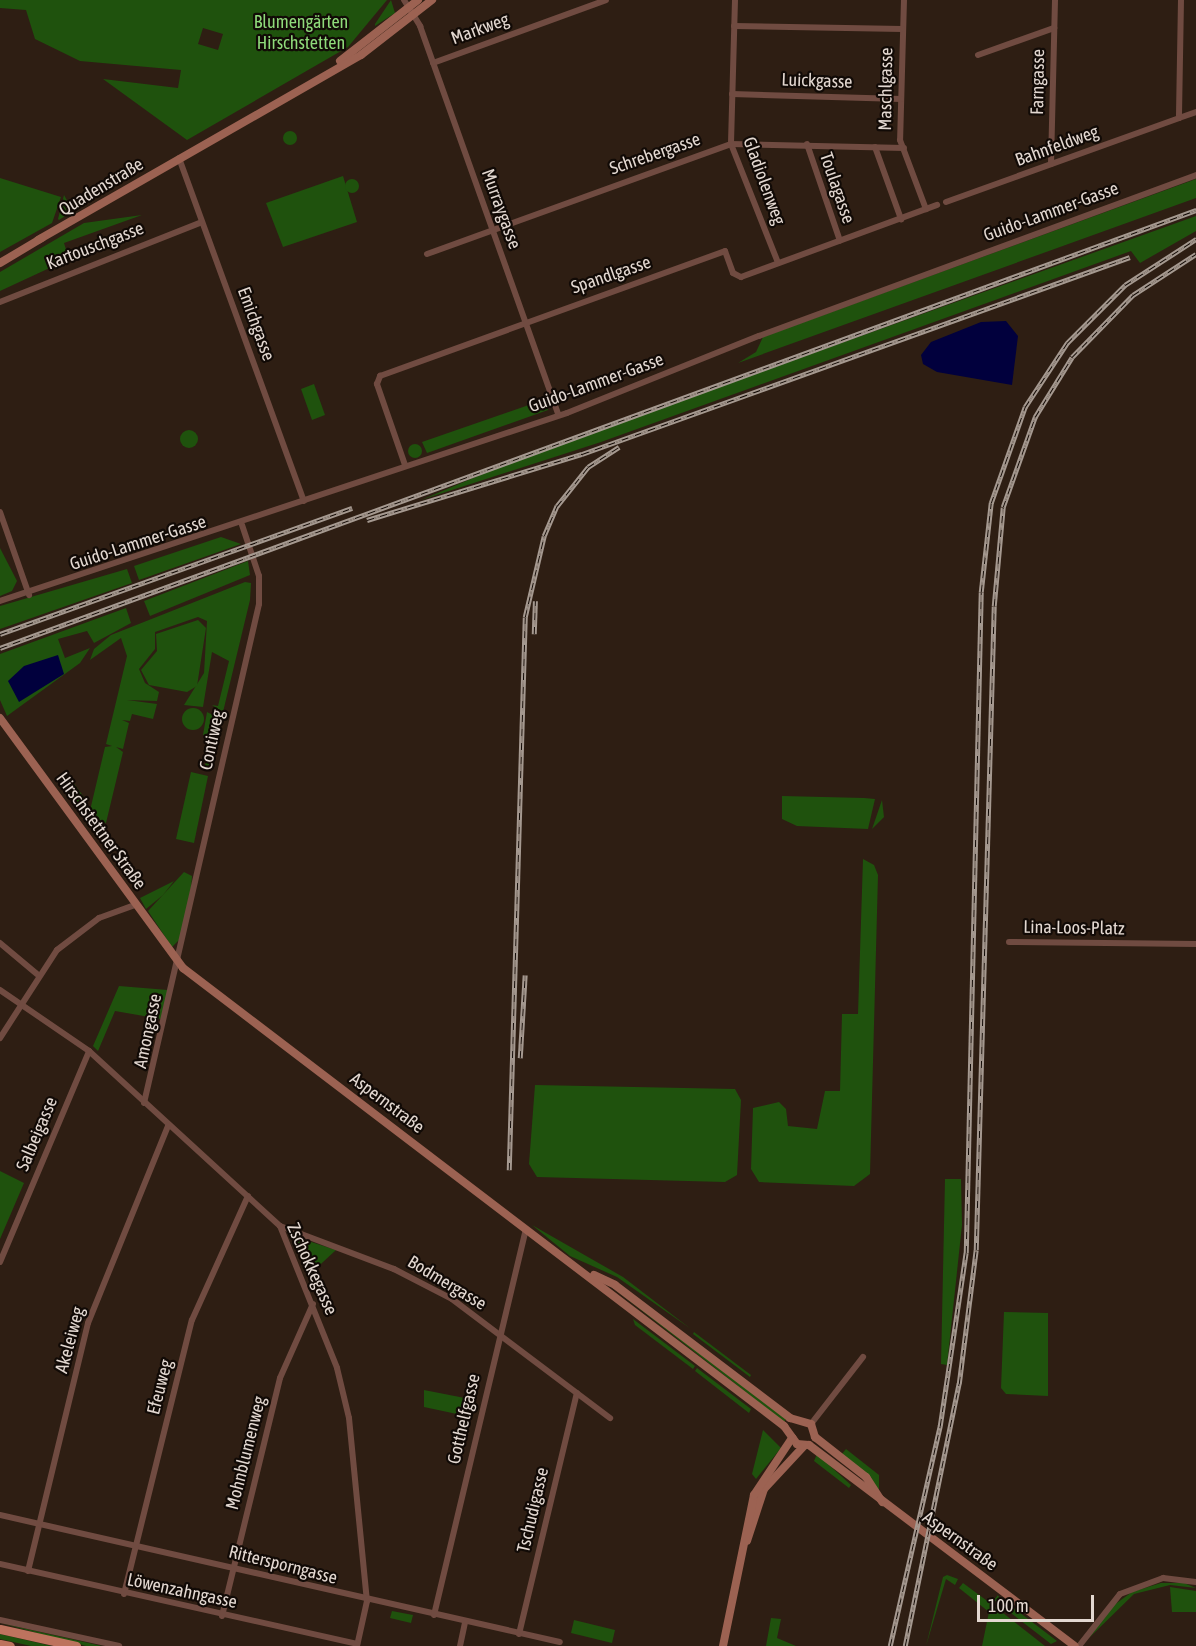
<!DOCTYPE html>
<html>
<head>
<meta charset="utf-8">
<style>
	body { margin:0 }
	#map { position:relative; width:1196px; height:1646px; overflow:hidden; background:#2e1e13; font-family:"Asap Condensed",sans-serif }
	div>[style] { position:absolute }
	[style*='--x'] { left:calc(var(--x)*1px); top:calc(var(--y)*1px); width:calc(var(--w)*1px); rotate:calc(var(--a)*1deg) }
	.green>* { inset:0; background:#1f520d }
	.round { border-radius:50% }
	.water>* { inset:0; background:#01003d }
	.street>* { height:6px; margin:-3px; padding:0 3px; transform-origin:3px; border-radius:3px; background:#704b41 }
	.secondary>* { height:8px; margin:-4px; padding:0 4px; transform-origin:4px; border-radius:4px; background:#9c6252 }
	.primary>* { height:9px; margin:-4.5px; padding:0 4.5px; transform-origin:4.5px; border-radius:4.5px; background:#be735e }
	.rail>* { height:4.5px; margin-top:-2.25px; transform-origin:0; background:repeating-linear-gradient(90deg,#110a06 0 7px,#a59990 0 14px); box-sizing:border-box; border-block:2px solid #a59990 }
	span { translate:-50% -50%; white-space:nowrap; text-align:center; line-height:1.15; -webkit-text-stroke:4.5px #110a06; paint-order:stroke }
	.park-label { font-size:18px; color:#8fda7a }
	.street-label { font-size:18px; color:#e3d8d1 }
	.scale { position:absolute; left:977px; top:1595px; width:117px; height:27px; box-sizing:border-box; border:3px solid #e3d8d1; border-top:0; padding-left:8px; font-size:18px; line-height:21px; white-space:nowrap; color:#e3d8d1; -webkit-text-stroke:4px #110a06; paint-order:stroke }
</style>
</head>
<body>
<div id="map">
	<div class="green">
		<i style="clip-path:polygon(evenodd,0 0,387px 0,348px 47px,187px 140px,103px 79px,178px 88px,181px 70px,80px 61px,35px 39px,26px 10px,0 8px,0 0,203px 28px,223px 34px,218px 50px,198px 44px,203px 28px)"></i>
		<i style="clip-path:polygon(391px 0,395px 13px,375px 26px,375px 24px)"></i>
		<i class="round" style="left:283px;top:131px;width:14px;height:14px"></i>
		<i style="clip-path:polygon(343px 176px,357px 222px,283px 247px,266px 203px)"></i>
		<i style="clip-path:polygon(0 178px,61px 197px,52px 223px,0 252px)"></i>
		<i style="clip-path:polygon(1196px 179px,1196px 198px,738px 363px,756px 352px,763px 337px)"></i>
		<i class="round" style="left:345px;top:179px;width:14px;height:14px"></i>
		<i style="clip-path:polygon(64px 195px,73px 211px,59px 220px,58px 219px)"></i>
		<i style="clip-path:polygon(142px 215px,64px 243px,69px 259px,0 291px,0 272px,84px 223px)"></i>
		<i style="clip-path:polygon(1196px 216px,1196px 231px,1140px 263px,1131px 251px,601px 442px,421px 500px,521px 458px)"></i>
		<i style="clip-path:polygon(314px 384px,325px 415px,312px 420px,301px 389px)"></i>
		<i style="clip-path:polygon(546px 399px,548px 410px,427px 453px,422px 442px)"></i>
		<i class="round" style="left:180px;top:430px;width:18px;height:18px"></i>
		<i class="round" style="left:408px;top:444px;width:14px;height:14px"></i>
		<i style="clip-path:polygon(221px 537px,241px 544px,139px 580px,134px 566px)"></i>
		<i style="clip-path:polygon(0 548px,17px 581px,12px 591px,0 596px)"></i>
		<i style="clip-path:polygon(248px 561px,250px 575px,150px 616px,144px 601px)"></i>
		<i style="clip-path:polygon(127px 569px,132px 583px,0 629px,0 606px)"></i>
		<i style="clip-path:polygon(245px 582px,251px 583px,250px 600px,223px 712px,212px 705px,218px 706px,229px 661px,212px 652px,203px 707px,184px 705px,204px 673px,207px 621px,198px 617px,155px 632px,155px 649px,139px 669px,145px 683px,159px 692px,157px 701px,127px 700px,157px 704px,153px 719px,132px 714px,130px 721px,122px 720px,129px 723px,123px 749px,116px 747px,123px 752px,106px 823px,88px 819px,105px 747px,112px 746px,106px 744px,127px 656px,121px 638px,90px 660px,94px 649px,111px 635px)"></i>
		<i style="clip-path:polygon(126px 608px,131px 623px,94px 643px,87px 631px,58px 639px,65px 658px,90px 648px,80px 663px,7px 716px,0 700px,0 654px)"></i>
		<i style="clip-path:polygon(198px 620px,206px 628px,197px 686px,187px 692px,149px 685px,141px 670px,157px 651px,156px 634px)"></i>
		<i class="round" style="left:182px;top:708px;width:22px;height:22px"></i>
		<i style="clip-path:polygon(207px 712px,221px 719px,210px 767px,205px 766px,211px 737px,203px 735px)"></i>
		<i style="clip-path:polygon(191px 772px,208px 776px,194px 843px,176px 839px)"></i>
		<i style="clip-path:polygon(67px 774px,86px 800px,83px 813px,59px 780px)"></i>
		<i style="clip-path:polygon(782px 796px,864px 798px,875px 799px,868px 829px,797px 826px,782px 819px)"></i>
		<i style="clip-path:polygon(882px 800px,884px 817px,872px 829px)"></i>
		<i style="clip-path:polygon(863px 859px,874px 865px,878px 875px,870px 1174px,854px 1186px,759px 1182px,751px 1169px,753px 1108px,779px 1102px,786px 1109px,788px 1126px,817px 1129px,825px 1091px,840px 1091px,842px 1014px,858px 1014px)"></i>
		<i style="clip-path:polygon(184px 872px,192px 876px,191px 888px,180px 939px,172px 947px,148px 911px)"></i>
		<i style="clip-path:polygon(174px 881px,163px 895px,146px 909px,140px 898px)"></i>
		<i style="clip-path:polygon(119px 986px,168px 990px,161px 1019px,115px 1011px,98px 1051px,93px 1046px)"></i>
		<i style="clip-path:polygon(535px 1085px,735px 1089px,741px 1100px,737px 1175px,725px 1182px,537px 1177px,529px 1164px)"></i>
		<i style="clip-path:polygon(0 1171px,24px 1183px,0 1239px)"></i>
		<i style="clip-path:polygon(945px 1179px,961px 1179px,962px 1225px,947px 1365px,941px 1364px)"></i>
		<i style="clip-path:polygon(532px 1225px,623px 1277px,691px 1329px,617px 1277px,570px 1256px)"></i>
		<i style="clip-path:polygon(302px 1239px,336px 1250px,309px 1275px,295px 1244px)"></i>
		<i style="clip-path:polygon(609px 1285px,786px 1419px,784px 1422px)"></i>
		<i style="clip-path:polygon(1004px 1312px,1048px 1313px,1048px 1396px,1006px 1394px,1001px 1388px)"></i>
		<i style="clip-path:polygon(633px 1319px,695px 1366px,693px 1369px,635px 1325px)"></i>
		<i style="clip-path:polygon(694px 1332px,751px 1375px,750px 1377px,693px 1334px)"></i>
		<i style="clip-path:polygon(697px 1368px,751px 1409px,749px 1413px,695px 1371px)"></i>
		<i style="clip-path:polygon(424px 1390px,475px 1400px,471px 1417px,424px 1407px)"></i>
		<i style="clip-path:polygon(763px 1430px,781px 1448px,756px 1479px,752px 1474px)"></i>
		<i style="clip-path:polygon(846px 1449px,879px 1475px,879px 1490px,842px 1454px)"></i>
		<i style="clip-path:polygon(817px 1454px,851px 1485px,849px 1488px,814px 1461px)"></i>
		<i style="clip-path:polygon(947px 1575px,958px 1579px,955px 1585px,946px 1579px,926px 1646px,943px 1577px)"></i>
		<i style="clip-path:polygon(963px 1583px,994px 1606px,1045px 1646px,982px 1646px,989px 1612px,959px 1588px)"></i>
		<i style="clip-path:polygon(1161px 1583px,1184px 1583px,1196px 1588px,1170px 1585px,1134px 1594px,1089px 1638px,1114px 1605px,1132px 1592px)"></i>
		<i style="clip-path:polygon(1170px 1587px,1196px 1591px,1196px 1612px,1172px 1612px)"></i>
		<i style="clip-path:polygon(998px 1595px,998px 1596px,1057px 1641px,1051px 1644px,994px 1600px)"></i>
		<i style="clip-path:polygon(392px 1611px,413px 1615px,411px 1623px,390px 1618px)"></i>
		<i style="clip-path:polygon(771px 1618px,781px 1619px,777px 1638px,796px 1646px,766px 1646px)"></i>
		<i style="clip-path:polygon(574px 1620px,615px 1630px,612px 1643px,571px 1633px)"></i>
		<i style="clip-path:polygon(0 1623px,102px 1646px,86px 1646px)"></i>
		<i style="clip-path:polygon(0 1634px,52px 1646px,31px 1646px,0 1639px)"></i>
	</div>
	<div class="water">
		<i style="clip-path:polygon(1006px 321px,1018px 336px,1012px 385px,937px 372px,923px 364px,921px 355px,931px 342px,981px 322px)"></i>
		<i style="clip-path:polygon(58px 655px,64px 674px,19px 702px,8px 681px,24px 666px)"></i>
	</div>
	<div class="street">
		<i style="--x:404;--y:0;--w:31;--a:58"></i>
		<i style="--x:420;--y:26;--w:411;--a:70.4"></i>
		<i style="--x:735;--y:0;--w:144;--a:91.6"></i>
		<i style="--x:731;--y:144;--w:128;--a:68.4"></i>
		<i style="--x:904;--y:0;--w:140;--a:91.6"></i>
		<i style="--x:900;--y:140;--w:74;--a:69.4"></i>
		<i style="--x:1181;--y:0;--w:118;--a:91"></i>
		<i style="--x:1179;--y:118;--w:18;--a:-19"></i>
		<i style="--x:734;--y:26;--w:168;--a:1"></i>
		<i style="--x:978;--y:55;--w:81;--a:-19.6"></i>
		<i style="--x:433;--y:63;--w:184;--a:-20"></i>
		<i style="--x:732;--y:94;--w:169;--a:1.7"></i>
		<i style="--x:807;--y:144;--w:102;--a:71.2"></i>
		<i style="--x:875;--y:147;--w:77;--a:70.1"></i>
		<i style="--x:179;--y:158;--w:365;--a:70"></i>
		<i style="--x:1051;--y:164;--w:164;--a:-88.6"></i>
		<i style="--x:946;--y:202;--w:248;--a:-19.8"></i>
		<i style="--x:427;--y:254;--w:323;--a:-19.9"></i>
		<i style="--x:731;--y:144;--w:173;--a:1.3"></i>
		<i style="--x:0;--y:302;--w:217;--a:-21.6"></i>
		<i style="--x:405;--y:465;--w:86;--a:-109.1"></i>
		<i style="--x:377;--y:384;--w:9;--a:-69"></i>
		<i style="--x:380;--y:376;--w:367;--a:-19.9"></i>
		<i style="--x:725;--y:251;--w:23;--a:70"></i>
		<i style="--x:733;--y:273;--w:9;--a:27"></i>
		<i style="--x:741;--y:277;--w:209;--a:-20.2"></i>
		<i style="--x:0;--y:512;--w:88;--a:70.7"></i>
		<i style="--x:0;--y:601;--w:597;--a:-18.34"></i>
		<i style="--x:567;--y:413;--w:207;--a:-21.9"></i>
		<i style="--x:759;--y:336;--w:466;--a:-20.2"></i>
		<i style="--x:1009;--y:942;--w:187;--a:0.6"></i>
		<i style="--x:0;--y:943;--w:48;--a:40"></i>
		<i style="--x:0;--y:990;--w:108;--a:34.4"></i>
		<i style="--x:89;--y:1051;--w:259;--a:42.5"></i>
		<i style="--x:280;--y:1226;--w:153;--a:68.1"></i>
		<i style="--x:337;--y:1368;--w:51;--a:76.5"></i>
		<i style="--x:349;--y:1418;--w:184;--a:84.4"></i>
		<i style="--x:367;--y:1601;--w:46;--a:102.5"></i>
		<i style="--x:0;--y:1038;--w:105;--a:-57.1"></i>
		<i style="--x:57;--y:950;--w:53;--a:-37.3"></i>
		<i style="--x:99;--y:918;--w:37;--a:-20"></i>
		<i style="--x:144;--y:1103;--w:512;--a:-77.02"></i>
		<i style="--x:259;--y:604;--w:28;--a:-90"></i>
		<i style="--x:259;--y:576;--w:54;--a:-108.4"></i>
		<i style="--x:280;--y:1226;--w:122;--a:20.7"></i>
		<i style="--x:394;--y:1269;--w:65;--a:27.3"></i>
		<i style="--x:452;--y:1299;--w:198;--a:37"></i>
		<i style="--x:0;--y:1262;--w:229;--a:-67.1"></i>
		<i style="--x:811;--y:1424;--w:85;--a:-52.2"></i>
		<i style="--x:0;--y:1515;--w:574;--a:12.78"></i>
		<i style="--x:0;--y:1564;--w:366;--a:12.6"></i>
		<i style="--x:28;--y:1571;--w:255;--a:-76.4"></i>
		<i style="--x:88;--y:1323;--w:213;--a:-67.9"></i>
		<i style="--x:124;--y:1594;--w:282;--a:-76.1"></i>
		<i style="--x:192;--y:1320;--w:136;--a:-65.7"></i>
		<i style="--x:434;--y:1615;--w:396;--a:-76.6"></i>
		<i style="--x:222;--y:1616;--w:245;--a:-76.3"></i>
		<i style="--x:280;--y:1378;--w:81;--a:-66"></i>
		<i style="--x:0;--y:1620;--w:122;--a:12.3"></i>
		<i style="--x:519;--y:1634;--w:248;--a:-76.5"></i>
		<i style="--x:460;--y:1646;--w:25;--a:-78"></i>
		<i style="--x:1079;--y:1646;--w:66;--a:-51.7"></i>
		<i style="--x:1120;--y:1594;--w:46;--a:-20.4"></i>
		<i style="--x:1163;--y:1578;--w:33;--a:7"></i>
	</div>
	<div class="secondary">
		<i style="--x:340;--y:61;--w:99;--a:-38"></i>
		<i style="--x:38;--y:240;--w:372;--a:-29.8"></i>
		<i style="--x:361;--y:55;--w:90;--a:-37.8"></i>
		<i style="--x:0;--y:263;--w:49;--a:-30.8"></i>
		<i style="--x:0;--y:718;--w:310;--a:53.8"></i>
		<i style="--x:183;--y:968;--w:756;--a:37.31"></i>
		<i style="--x:784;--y:1426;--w:22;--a:54"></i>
		<i style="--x:797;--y:1444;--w:12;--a:5"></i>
		<i style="--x:809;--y:1445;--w:333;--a:37.1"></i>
		<i style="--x:594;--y:1275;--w:23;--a:25"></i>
		<i style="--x:615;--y:1285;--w:220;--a:37.2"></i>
		<i style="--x:790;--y:1418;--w:22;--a:16"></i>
		<i style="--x:811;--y:1424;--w:14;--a:73"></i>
		<i style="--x:815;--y:1437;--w:65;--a:38.1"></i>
		<i style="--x:866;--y:1477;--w:30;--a:57"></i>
		<i style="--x:747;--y:1541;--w:55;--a:-71.9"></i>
		<i style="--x:764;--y:1489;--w:59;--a:-47.1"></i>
		<i style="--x:723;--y:1646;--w:154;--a:-78.4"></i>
		<i style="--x:754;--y:1495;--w:69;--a:-56.3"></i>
	</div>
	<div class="primary">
		<i style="--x:0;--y:1629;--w:78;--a:12.6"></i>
		<i style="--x:0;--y:1644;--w:10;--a:11"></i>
	</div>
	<div class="rail">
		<i style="--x:367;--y:520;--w:225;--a:-17.1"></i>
		<i style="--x:582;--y:454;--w:582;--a:-19.77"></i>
		<i style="--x:0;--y:634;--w:374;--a:-19.7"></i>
		<i style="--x:534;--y:634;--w:33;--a:-88"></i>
		<i style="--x:0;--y:648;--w:1274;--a:-20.11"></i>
		<i style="--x:520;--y:1058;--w:83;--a:-86.6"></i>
		<i style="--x:509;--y:1170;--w:553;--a:-88.34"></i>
		<i style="--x:525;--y:617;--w:83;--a:-76.8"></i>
		<i style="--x:544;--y:536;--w:33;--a:-67"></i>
		<i style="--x:557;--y:506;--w:50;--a:-51.5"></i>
		<i style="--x:588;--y:467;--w:37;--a:-33"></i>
		<i style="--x:890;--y:1646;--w:226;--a:-77.2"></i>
		<i style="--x:940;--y:1426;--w:175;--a:-81.5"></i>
		<i style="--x:966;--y:1253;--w:661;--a:-88.7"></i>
		<i style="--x:981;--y:592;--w:90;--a:-83.6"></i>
		<i style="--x:991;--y:503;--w:102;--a:-70.5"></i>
		<i style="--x:1025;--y:407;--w:77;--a:-56.7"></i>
		<i style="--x:1067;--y:343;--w:82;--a:-45"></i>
		<i style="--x:1125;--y:285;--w:85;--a:-32.9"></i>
		<i style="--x:905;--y:1646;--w:268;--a:-78.4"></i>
		<i style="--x:959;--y:1384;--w:135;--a:-82.8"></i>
		<i style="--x:976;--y:1250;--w:644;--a:-88.4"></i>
		<i style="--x:994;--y:606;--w:99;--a:-84.8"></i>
		<i style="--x:1003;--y:507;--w:96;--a:-70.4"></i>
		<i style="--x:1035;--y:417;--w:70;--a:-58.3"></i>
		<i style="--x:1072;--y:357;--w:87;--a:-45.5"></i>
		<i style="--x:1133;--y:295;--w:75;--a:-33.1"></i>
	</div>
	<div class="park-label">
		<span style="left:301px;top:33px">Blumengärten<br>Hirschstetten</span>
	</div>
	<div class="street-label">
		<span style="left:480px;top:29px;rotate:-20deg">Markweg</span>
		<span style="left:817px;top:81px;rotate:2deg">Luickgasse</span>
		<span style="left:1038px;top:82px;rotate:-89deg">Farngasse</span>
		<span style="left:886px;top:89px;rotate:-89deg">Maschlgasse</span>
		<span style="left:1057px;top:146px;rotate:-20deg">Bahnfeldweg</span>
		<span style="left:655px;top:154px;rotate:-19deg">Schrebergasse</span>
		<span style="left:764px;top:181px;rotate:70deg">Gladiolenweg</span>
		<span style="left:101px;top:187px;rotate:-31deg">Quadenstraße</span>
		<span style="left:837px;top:188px;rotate:71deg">Toulagasse</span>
		<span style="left:501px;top:209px;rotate:70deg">Murraygasse</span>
		<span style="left:1051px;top:212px;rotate:-20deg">Guido-Lammer-Gasse</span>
		<span style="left:95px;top:246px;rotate:-21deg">Kartouschgasse</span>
		<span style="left:611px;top:275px;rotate:-19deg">Spandlgasse</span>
		<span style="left:256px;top:324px;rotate:70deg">Emichgasse</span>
		<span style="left:596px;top:383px;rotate:-20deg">Guido-Lammer-Gasse</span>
		<span style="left:138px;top:543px;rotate:-18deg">Guido-Lammer-Gasse</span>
		<span style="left:212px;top:740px;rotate:-78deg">Contiweg</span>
		<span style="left:101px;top:831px;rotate:54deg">Hirschstettner Straße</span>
		<span style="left:1074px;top:928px;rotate:1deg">Lina-Loos-Platz</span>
		<span style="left:148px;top:1031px;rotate:-78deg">Amongasse</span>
		<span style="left:387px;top:1103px;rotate:37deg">Aspernstraße</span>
		<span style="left:37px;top:1134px;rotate:-67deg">Salbeigasse</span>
		<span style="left:312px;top:1269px;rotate:66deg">Zschokkegasse</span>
		<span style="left:447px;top:1283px;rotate:31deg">Bodmergasse</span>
		<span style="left:70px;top:1340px;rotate:-75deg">Akeleiweg</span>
		<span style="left:160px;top:1387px;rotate:-76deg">Efeuweg</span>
		<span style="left:464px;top:1419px;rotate:-77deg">Gotthelfgasse</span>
		<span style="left:246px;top:1453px;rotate:-76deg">Mohnblumenweg</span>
		<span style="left:533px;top:1510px;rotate:-77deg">Tschudigasse</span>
		<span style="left:960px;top:1541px;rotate:36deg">Aspernstraße</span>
		<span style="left:283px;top:1565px;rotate:14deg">Rittersporngasse</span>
		<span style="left:182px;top:1591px;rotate:12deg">Löwenzahngasse</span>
	</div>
	<div class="scale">100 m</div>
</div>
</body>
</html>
